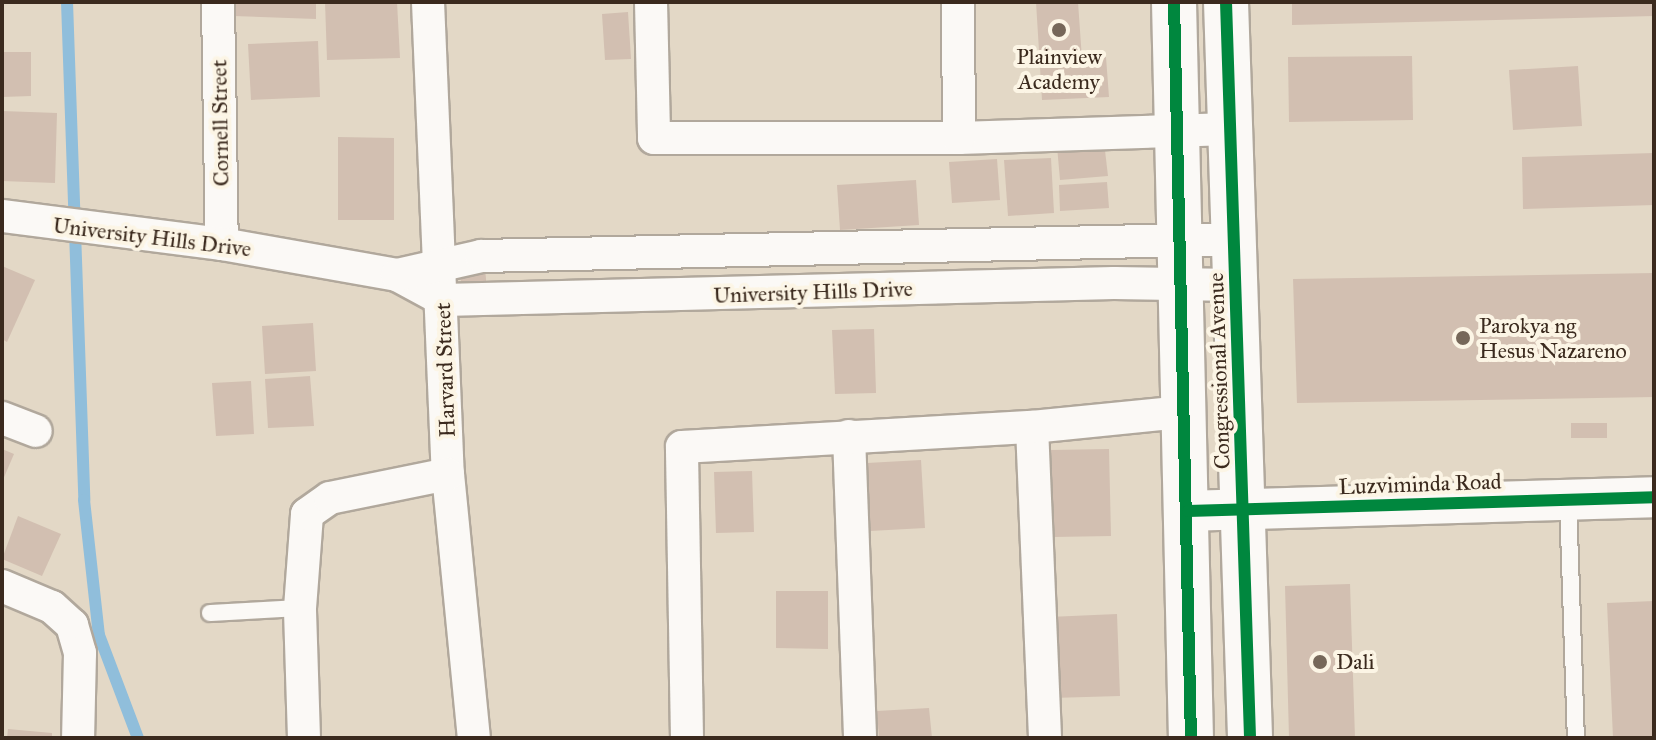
<!DOCTYPE html>
<html>
<head>
<meta charset="utf-8">
<style>
	body { margin:0 }
	#map { position:relative; width:1656px; height:740px; overflow:hidden; background:#e3d8c6; font-family:"IM FELL Great Primer",serif }
	div>[style] { position:absolute }
	[style*='--x'] { left:calc(var(--x)*1px); top:calc(var(--y)*1px); width:calc(var(--w)*1px); rotate:calc(var(--a)*1deg) }
	.stream>* { height:12px; margin:-6px; padding:0 6px; transform-origin:6px; border-radius:6px; background:#90bedb }
	.building>* { inset:0; background:#d2bfb1 }
	.roads { filter:drop-shadow(2px 0 #b1a89c) drop-shadow(-2px 0 #b1a89c) drop-shadow(0 2px #b1a89c) drop-shadow(0 -2px #b1a89c) }
	.service>* { height:16px; margin:-8px; padding:0 8px; transform-origin:8px; border-radius:8px; background:#fbf9f6 }
	.minor>* { height:32px; margin:-16px; padding:0 16px; transform-origin:16px; border-radius:16px; background:#fbf9f6 }
	.tertiary>* { height:40px; margin:-20px; padding:0 20px; transform-origin:20px; border-radius:20px; background:#fbf9f6 }
	.secondary>* { height:44px; margin:-22px; padding:0 22px; transform-origin:22px; border-radius:22px; background:#fbf9f6 }
	.cycleway>* { height:12px; margin:-6px; padding:0 6px; transform-origin:6px; border-radius:6px; background:#00873e }
	.dots>* { width:22px; height:22px; translate:-50% -50%; box-sizing:border-box; border:4px solid #fcf5e5; border-radius:50% }
	span { translate:-50% -50%; white-space:nowrap; text-align:center; line-height:1.15; -webkit-text-stroke:8px #fcf5e5; paint-order:stroke }
	.poi-label { font-size:22px; color:#3b2a1e }
	.left { translate:0 -50%; text-align:left }
	.street-label { font-size:22px; color:#3b2a1e }
	.frame { position:absolute; inset:0; border:4px solid #3b2a1e; pointer-events:none }
</style>
</head>
<body>
<div id="map">
	<div class="stream">
		<i style="--x:67;--y:2;--w:498;--a:88"></i>
		<i style="--x:84;--y:500;--w:136;--a:83.7"></i>
		<i style="--x:99;--y:635;--w:110;--a:69.3"></i>
	</div>
	<div class="building">
		<i style="clip-path:polygon(234px 2px,316px 2px,316px 19px,233px 16px)"></i>
		<i style="clip-path:polygon(325px 2px,397px 2px,400px 58px,327px 60px)"></i>
		<i style="clip-path:polygon(1036px 2px,1078px 2px,1082px 59px,1106px 57px,1109px 97px,1042px 100px)"></i>
		<i style="clip-path:polygon(1292px 2px,1654px 2px,1654px 16px,1292px 25px)"></i>
		<i style="clip-path:polygon(628px 12px,631px 59px,605px 60px,602px 14px)"></i>
		<i style="clip-path:polygon(318px 41px,320px 97px,251px 100px,248px 44px)"></i>
		<i style="clip-path:polygon(2px 52px,31px 52px,31px 96px,2px 97px)"></i>
		<i style="clip-path:polygon(1412px 56px,1413px 120px,1289px 122px,1288px 57px)"></i>
		<i style="clip-path:polygon(1578px 66px,1582px 126px,1513px 130px,1509px 70px)"></i>
		<i style="clip-path:polygon(2px 111px,57px 113px,55px 183px,2px 181px)"></i>
		<i style="clip-path:polygon(338px 137px,394px 138px,394px 220px,338px 220px)"></i>
		<i style="clip-path:polygon(1104px 142px,1108px 176px,1060px 180px,1057px 146px)"></i>
		<i style="clip-path:polygon(1654px 153px,1654px 205px,1523px 209px,1522px 157px)"></i>
		<i style="clip-path:polygon(1051px 158px,1054px 213px,1008px 216px,1004px 160px)"></i>
		<i style="clip-path:polygon(997px 159px,1000px 200px,952px 203px,949px 162px)"></i>
		<i style="clip-path:polygon(916px 180px,919px 225px,840px 230px,837px 185px)"></i>
		<i style="clip-path:polygon(1107px 182px,1109px 208px,1060px 211px,1059px 185px)"></i>
		<i style="clip-path:polygon(2px 266px,35px 280px,7px 342px,2px 339px)"></i>
		<i style="clip-path:polygon(485px 268px,487px 290px,462px 292px,460px 271px)"></i>
		<i style="clip-path:polygon(1654px 273px,1654px 397px,1297px 403px,1293px 279px)"></i>
		<i style="clip-path:polygon(313px 323px,316px 371px,265px 374px,262px 326px)"></i>
		<i style="clip-path:polygon(874px 329px,876px 393px,835px 394px,832px 330px)"></i>
		<i style="clip-path:polygon(310px 376px,314px 426px,268px 428px,265px 379px)"></i>
		<i style="clip-path:polygon(251px 381px,254px 434px,216px 436px,212px 383px)"></i>
		<i style="clip-path:polygon(1571px 423px,1607px 423px,1607px 438px,1571px 438px)"></i>
		<i style="clip-path:polygon(2px 449px,14px 454px,2px 482px)"></i>
		<i style="clip-path:polygon(1109px 449px,1111px 536px,1054px 537px,1051px 450px)"></i>
		<i style="clip-path:polygon(921px 460px,925px 528px,870px 531px,867px 463px)"></i>
		<i style="clip-path:polygon(752px 471px,754px 532px,716px 533px,714px 472px)"></i>
		<i style="clip-path:polygon(18px 516px,61px 534px,42px 576px,2px 559px)"></i>
		<i style="clip-path:polygon(1350px 584px,1355px 738px,1289px 738px,1285px 586px)"></i>
		<i style="clip-path:polygon(776px 591px,828px 591px,828px 649px,776px 648px)"></i>
		<i style="clip-path:polygon(1654px 601px,1654px 738px,1613px 738px,1607px 603px)"></i>
		<i style="clip-path:polygon(1117px 614px,1120px 696px,1052px 698px,1049px 617px)"></i>
		<i style="clip-path:polygon(929px 708px,932px 738px,879px 738px,877px 711px)"></i>
		<i style="clip-path:polygon(8px 729px,52px 733px,52px 738px,7px 738px)"></i>
	</div>
	<div class="roads">
		<div class="service">
			<i style="--x:1568;--y:500;--w:238;--a:88.1"></i>
			<i style="--x:210;--y:613;--w:90;--a:-3.2"></i>
		</div>
		<div class="minor">
			<i style="--x:218;--y:2;--w:242;--a:89.1"></i>
			<i style="--x:428;--y:2;--w:472;--a:87.6"></i>
			<i style="--x:448;--y:474;--w:265;--a:84.4"></i>
			<i style="--x:651;--y:2;--w:136;--a:88.7"></i>
			<i style="--x:654;--y:138;--w:305;--a:0"></i>
			<i style="--x:959;--y:138;--w:270;--a:-1.9"></i>
			<i style="--x:958;--y:2;--w:136;--a:89.6"></i>
			<i style="--x:2;--y:216;--w:222;--a:7.3"></i>
			<i style="--x:222;--y:244;--w:178;--a:10"></i>
			<i style="--x:397;--y:275;--w:52;--a:28.5"></i>
			<i style="--x:443;--y:300;--w:671;--a:-1.45"></i>
			<i style="--x:1114;--y:283;--w:121;--a:0.9"></i>
			<i style="--x:397;--y:275;--w:86;--a:-12.7"></i>
			<i style="--x:481;--y:256;--w:753;--a:-1.29"></i>
			<i style="--x:2;--y:418;--w:36;--a:21"></i>
			<i style="--x:1032;--y:427;--w:311;--a:87.6"></i>
			<i style="--x:849;--y:436;--w:302;--a:87.9"></i>
			<i style="--x:2;--y:586;--w:54;--a:22.8"></i>
			<i style="--x:52;--y:607;--w:27;--a:42"></i>
			<i style="--x:72;--y:625;--w:29;--a:74"></i>
			<i style="--x:80;--y:653;--w:85;--a:91.3"></i>
			<i style="--x:304;--y:738;--w:130;--a:-91.8"></i>
			<i style="--x:300;--y:608;--w:94;--a:-85.7"></i>
			<i style="--x:307;--y:514;--w:28;--a:-35"></i>
			<i style="--x:330;--y:498;--w:120;--a:-11.5"></i>
			<i style="--x:687;--y:738;--w:291;--a:-91"></i>
			<i style="--x:682;--y:447;--w:351;--a:-3.3"></i>
			<i style="--x:1032;--y:427;--w:151;--a:-5.7"></i>
		</div>
		<div class="tertiary">
			<i style="--x:1188;--y:511;--w:466;--a:-1.7"></i>
		</div>
		<div class="secondary">
			<i style="--x:1174;--y:2;--w:736;--a:88.68"></i>
			<i style="--x:1226;--y:2;--w:736;--a:88.13"></i>
		</div>
	</div>
	<div class="cycleway">
		<i style="--x:1174;--y:2;--w:736;--a:88.68"></i>
		<i style="--x:1226;--y:2;--w:736;--a:88.13"></i>
		<i style="--x:1188;--y:511;--w:466;--a:-1.7"></i>
	</div>
	<div class="dots">
		<i style="left:1059px;top:30px;background:#766759"></i>
		<i style="left:1463px;top:338px;background:#766759"></i>
		<i style="left:1320px;top:662px;background:#766759"></i>
	</div>
	<div class="poi-label">
		<span style="left:1059px;top:69px">Plainview<br>Academy</span>
		<span class="left" style="left:1479px;top:338px">Parokya ng<br>Hesus Nazareno</span>
		<span class="left" style="left:1336px;top:662px">Dali</span>
	</div>
	<div class="street-label">
		<span style="left:220px;top:123px;rotate:-91deg">Cornell Street</span>
		<span style="left:152px;top:237px;rotate:7deg">University Hills Drive</span>
		<span style="left:813px;top:292px;rotate:-2deg">University Hills Drive</span>
		<span style="left:445px;top:370px;rotate:-92deg">Harvard Street</span>
		<span style="left:1219px;top:371px;rotate:-92deg">Congressional Avenue</span>
		<span style="left:1420px;top:484px;rotate:-2deg">Luzviminda Road</span>
	</div>
	<div class="frame"></div>
</div>
</body>
</html>
